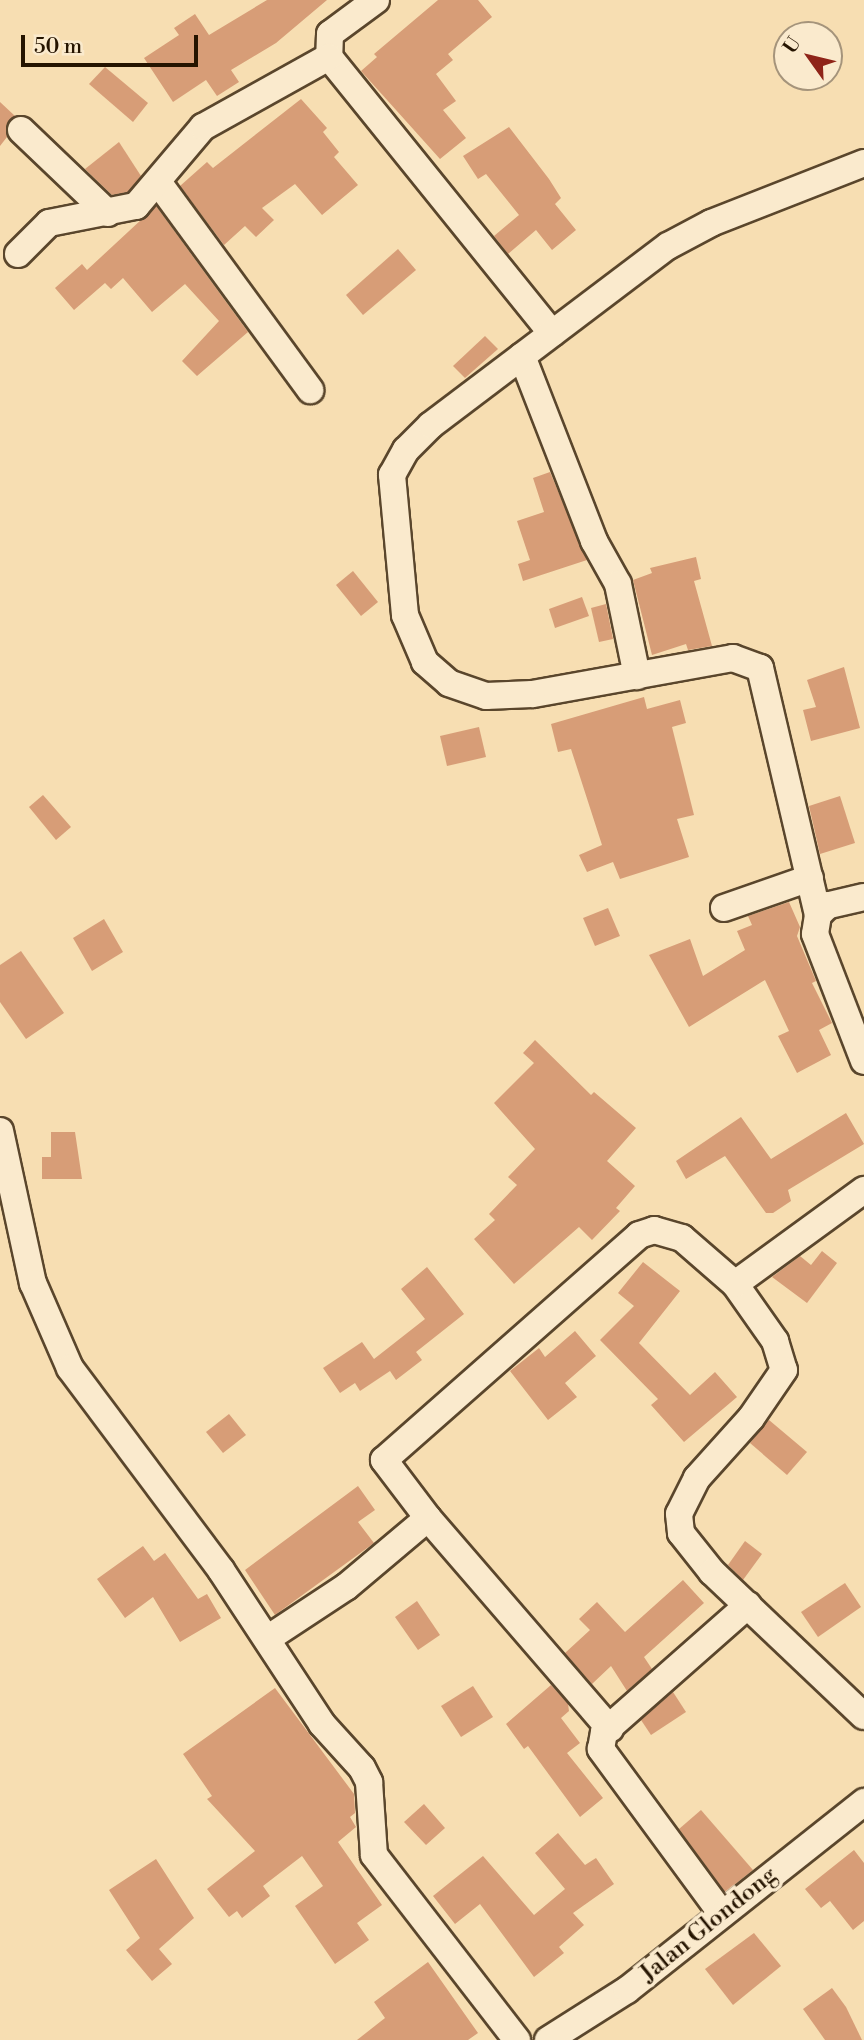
<!DOCTYPE html>
<html>
<head>
<meta charset="utf-8">
<style>
	body { margin:0 }
	#map { position:relative; width:864px; height:2040px; overflow:hidden; background:#f7deb2; font-family:"Libre Bodoni",serif }
	div>[style] { position:absolute }
	[style*='--x'] { left:calc(var(--x)*1px); top:calc(var(--y)*1px); width:calc(var(--w)*1px); rotate:calc(var(--a)*1deg) }
	.building>* { inset:0; background:#d79d77 }
	.roads { filter:drop-shadow(2px 0 #5a462c) drop-shadow(-2px 0 #5a462c) drop-shadow(0 2px #5a462c) drop-shadow(0 -2px #5a462c) }
	.minor>* { height:26px; margin:-13px; padding:0 13px; transform-origin:13px; border-radius:13px; background:#faeacd }
	span { translate:-50% -50%; white-space:nowrap; text-align:center; line-height:1.15; -webkit-text-stroke:7px #faeacd; paint-order:stroke }
	.street-label { font-size:24px; color:#251400 }
	.north { position:absolute; left:773px; top:21px; width:70px; height:70px; box-sizing:border-box; background:#faeacd; border:2px solid #a5947b; border-radius:50%; rotate:304deg; font-size:19px; font-weight:700; line-height:28px; text-align:center; color:#251400 }
	.north::after { content:''; display:block; margin:auto; width:24px; height:32px; background:#8f2418; clip-path:polygon(50% 0,100% 100%,50% 72%,0 100%) }
	.scale { position:absolute; left:21px; top:35px; width:177px; height:32px; box-sizing:border-box; border:4px solid #251400; border-top:0; padding-left:9px; font-size:21px; line-height:24px; white-space:nowrap; color:#251400; -webkit-text-stroke:5px #faeacd; paint-order:stroke }
</style>
</head>
<body>
<div id="map">
	<div class="building">
		<i style="clip-path:polygon(267px 0,327px 0,276px 43px,231px 70px,239px 82px,217px 96px,206px 80px,173px 102px,144px 58px,179px 35px,174px 28px,195px 14px,209px 35px)"></i>
		<i style="clip-path:polygon(438px 0,478px 0,492px 17px,448px 54px,453px 60px,436px 74px,456px 101px,443px 110px,466px 138px,440px 159px,361px 71px,377px 57px,374px 54px)"></i>
		<i style="clip-path:polygon(105px 67px,148px 103px,133px 122px,89px 84px)"></i>
		<i style="clip-path:polygon(301px 99px,327px 128px,323px 132px,339px 152px,334px 157px,358px 185px,322px 215px,295px 184px,262px 208px,274px 220px,256px 237px,245px 226px,224px 245px,180px 186px,207px 162px,213px 168px)"></i>
		<i style="clip-path:polygon(0 102px,15px 116px,6px 126px,7px 137px,0 146px)"></i>
		<i style="clip-path:polygon(509px 127px,549px 179px,561px 198px,555px 204px,576px 230px,552px 250px,536px 230px,508px 254px,494px 236px,519px 215px,486px 174px,478px 179px,463px 156px)"></i>
		<i style="clip-path:polygon(119px 142px,141px 176px,128px 192px,112px 195px,85px 169px)"></i>
		<i style="clip-path:polygon(156px 206px,248px 332px,197px 376px,182px 361px,219px 321px,185px 284px,152px 312px,123px 278px,111px 289px,105px 283px,74px 310px,55px 288px,82px 264px,87px 270px)"></i>
		<i style="clip-path:polygon(398px 249px,416px 270px,363px 315px,346px 295px)"></i>
		<i style="clip-path:polygon(485px 336px,498px 349px,465px 378px,453px 366px)"></i>
		<i style="clip-path:polygon(550px 472px,587px 560px,523px 581px,518px 564px,530px 560px,517px 521px,544px 512px,533px 478px)"></i>
		<i style="clip-path:polygon(696px 557px,701px 579px,694px 581px,712px 646px,688px 650px,686px 644px,652px 655px,633px 580px,652px 573px,650px 568px)"></i>
		<i style="clip-path:polygon(353px 571px,378px 602px,361px 616px,336px 585px)"></i>
		<i style="clip-path:polygon(582px 597px,589px 616px,555px 628px,549px 609px)"></i>
		<i style="clip-path:polygon(606px 604px,613px 639px,599px 642px,591px 608px)"></i>
		<i style="clip-path:polygon(844px 667px,860px 728px,811px 741px,803px 710px,816px 707px,807px 680px)"></i>
		<i style="clip-path:polygon(644px 697px,647px 709px,680px 700px,686px 723px,672px 727px,694px 815px,677px 819px,689px 857px,620px 879px,613px 862px,587px 872px,579px 855px,602px 845px,571px 749px,558px 752px,551px 724px)"></i>
		<i style="clip-path:polygon(479px 727px,486px 757px,447px 766px,440px 736px)"></i>
		<i style="clip-path:polygon(43px 795px,71px 827px,56px 840px,29px 807px)"></i>
		<i style="clip-path:polygon(840px 796px,855px 843px,820px 854px,809px 806px)"></i>
		<i style="clip-path:polygon(789px 902px,800px 927px,797px 936px,816px 981px,812px 983px,832px 1023px,819px 1030px,831px 1055px,797px 1073px,778px 1036px,789px 1031px,765px 980px,689px 1027px,649px 955px,690px 939px,703px 976px,745px 950px,737px 931px,752px 925px,748px 916px)"></i>
		<i style="clip-path:polygon(608px 908px,620px 936px,595px 946px,583px 918px)"></i>
		<i style="clip-path:polygon(104px 919px,123px 952px,92px 971px,73px 938px)"></i>
		<i style="clip-path:polygon(21px 951px,64px 1013px,26px 1039px,0 1002px,0 965px)"></i>
		<i style="clip-path:polygon(535px 1040px,591px 1095px,594px 1092px,636px 1128px,607px 1161px,635px 1186px,616px 1208px,620px 1211px,592px 1240px,579px 1227px,514px 1284px,474px 1239px,495px 1220px,489px 1214px,517px 1185px,508px 1177px,535px 1149px,494px 1103px,534px 1063px,523px 1053px)"></i>
		<i style="clip-path:polygon(846px 1113px,864px 1144px,788px 1190px,791px 1201px,773px 1213px,766px 1213px,725px 1156px,686px 1179px,676px 1161px,741px 1117px,771px 1159px)"></i>
		<i style="clip-path:polygon(51px 1132px,75px 1132px,82px 1179px,42px 1179px,42px 1157px,51px 1157px)"></i>
		<i style="clip-path:polygon(822px 1251px,837px 1263px,807px 1303px,772px 1277px,800px 1256px,811px 1265px)"></i>
		<i style="clip-path:polygon(643px 1262px,680px 1291px,639px 1343px,690px 1395px,715px 1372px,737px 1397px,684px 1442px,651px 1405px,658px 1399px,600px 1340px,634px 1306px,618px 1293px)"></i>
		<i style="clip-path:polygon(427px 1267px,464px 1314px,416px 1352px,422px 1360px,396px 1380px,390px 1371px,360px 1391px,355px 1383px,340px 1393px,323px 1368px,362px 1342px,374px 1359px,425px 1319px,401px 1289px)"></i>
		<i style="clip-path:polygon(575px 1331px,596px 1356px,565px 1383px,577px 1397px,548px 1420px,510px 1371px,539px 1348px,545px 1357px)"></i>
		<i style="clip-path:polygon(229px 1414px,246px 1435px,223px 1453px,206px 1432px)"></i>
		<i style="clip-path:polygon(769px 1420px,807px 1452px,787px 1475px,750px 1443px)"></i>
		<i style="clip-path:polygon(358px 1486px,375px 1510px,358px 1522px,374px 1543px,275px 1615px,245px 1570px)"></i>
		<i style="clip-path:polygon(745px 1541px,762px 1554px,743px 1580px,728px 1565px)"></i>
		<i style="clip-path:polygon(143px 1546px,154px 1561px,165px 1553px,198px 1599px,207px 1594px,221px 1618px,180px 1642px,153px 1597px,125px 1618px,97px 1579px)"></i>
		<i style="clip-path:polygon(683px 1580px,704px 1603px,644px 1657px,652px 1669px,627px 1691px,611px 1666px,592px 1684px,565px 1653px,590px 1630px,579px 1619px,597px 1602px,625px 1632px)"></i>
		<i style="clip-path:polygon(845px 1583px,861px 1607px,818px 1637px,801px 1612px)"></i>
		<i style="clip-path:polygon(417px 1601px,440px 1635px,418px 1650px,395px 1617px)"></i>
		<i style="clip-path:polygon(551px 1685px,568px 1704px,569px 1711px,561px 1718px,580px 1743px,567px 1753px,603px 1798px,580px 1817px,528px 1746px,524px 1749px,506px 1724px)"></i>
		<i style="clip-path:polygon(473px 1686px,493px 1717px,461px 1737px,441px 1706px)"></i>
		<i style="clip-path:polygon(275px 1688px,354px 1794px,355px 1813px,350px 1817px,356px 1827px,338px 1842px,382px 1905px,357px 1923px,369px 1940px,335px 1964px,295px 1906px,323px 1886px,302px 1856px,263px 1886px,270px 1896px,242px 1918px,237px 1911px,229px 1917px,207px 1889px,255px 1851px,207px 1799px,212px 1796px,183px 1754px)"></i>
		<i style="clip-path:polygon(673px 1692px,686px 1712px,651px 1735px,641px 1720px)"></i>
		<i style="clip-path:polygon(424px 1804px,445px 1828px,426px 1845px,404px 1822px)"></i>
		<i style="clip-path:polygon(701px 1810px,753px 1870px,725px 1892px,679px 1829px)"></i>
		<i style="clip-path:polygon(558px 1833px,585px 1865px,596px 1858px,614px 1884px,573px 1913px,584px 1925px,559px 1947px,564px 1953px,534px 1977px,480px 1904px,455px 1924px,433px 1896px,483px 1856px,534px 1915px,565px 1889px,535px 1853px)"></i>
		<i style="clip-path:polygon(854px 1850px,864px 1863px,864px 1921px,853px 1930px,830px 1901px,821px 1908px,805px 1889px)"></i>
		<i style="clip-path:polygon(156px 1859px,194px 1918px,159px 1949px,172px 1964px,152px 1981px,126px 1950px,140px 1938px,109px 1890px)"></i>
		<i style="clip-path:polygon(754px 1933px,781px 1966px,733px 2005px,705px 1969px)"></i>
		<i style="clip-path:polygon(428px 1962px,478px 2033px,468px 2040px,357px 2040px,385px 2018px,374px 2002px)"></i>
		<i style="clip-path:polygon(832px 1988px,846px 2007px,862px 2040px,825px 2040px,803px 2009px)"></i>
	</div>
	<div class="roads">
		<div class="minor">
			<i style="--x:376;--y:0;--w:57;--a:143.5"></i>
			<i style="--x:330;--y:34;--w:23;--a:92"></i>
			<i style="--x:329;--y:57;--w:355;--a:51.1"></i>
			<i style="--x:21;--y:130;--w:120;--a:43.7"></i>
			<i style="--x:158;--y:182;--w:258;--a:53.8"></i>
			<i style="--x:18;--y:254;--w:44;--a:-45"></i>
			<i style="--x:49;--y:223;--w:89;--a:-11.1"></i>
			<i style="--x:136;--y:206;--w:104;--a:-49.7"></i>
			<i style="--x:203;--y:127;--w:144;--a:-29.1"></i>
			<i style="--x:522;--y:356;--w:199;--a:68.7"></i>
			<i style="--x:594;--y:541;--w:49;--a:60.8"></i>
			<i style="--x:618;--y:584;--w:94;--a:78.3"></i>
			<i style="--x:864;--y:897;--w:37;--a:167"></i>
			<i style="--x:828;--y:905;--w:14;--a:135"></i>
			<i style="--x:818;--y:915;--w:19;--a:99"></i>
			<i style="--x:815;--y:934;--w:136;--a:68.9"></i>
			<i style="--x:724;--y:908;--w:91;--a:-19.2"></i>
			<i style="--x:818;--y:915;--w:254;--a:-103.2"></i>
			<i style="--x:760;--y:668;--w:29;--a:-160"></i>
			<i style="--x:733;--y:658;--w:204;--a:169.8"></i>
			<i style="--x:532;--y:694;--w:46;--a:177.5"></i>
			<i style="--x:486;--y:696;--w:39;--a:-161"></i>
			<i style="--x:449;--y:683;--w:32;--a:-139"></i>
			<i style="--x:425;--y:662;--w:51;--a:-113.1"></i>
			<i style="--x:405;--y:615;--w:141;--a:-95.3"></i>
			<i style="--x:392;--y:475;--w:29;--a:-61"></i>
			<i style="--x:406;--y:450;--w:35;--a:-45"></i>
			<i style="--x:431;--y:425;--w:297;--a:-37.1"></i>
			<i style="--x:668;--y:246;--w:49;--a:-28.1"></i>
			<i style="--x:711;--y:223;--w:164;--a:-21.4"></i>
			<i style="--x:0;--y:1131;--w:156;--a:77.8"></i>
			<i style="--x:33;--y:1283;--w:93;--a:66.5"></i>
			<i style="--x:70;--y:1368;--w:252;--a:53.2"></i>
			<i style="--x:221;--y:1570;--w:184;--a:56.7"></i>
			<i style="--x:322;--y:1724;--w:59;--a:47.7"></i>
			<i style="--x:362;--y:1768;--w:16;--a:63"></i>
			<i style="--x:369;--y:1782;--w:73;--a:86.1"></i>
			<i style="--x:374;--y:1855;--w:234;--a:52.3"></i>
			<i style="--x:735;--y:1284;--w:70;--a:54.9"></i>
			<i style="--x:775;--y:1341;--w:30;--a:73"></i>
			<i style="--x:784;--y:1370;--w:58;--a:124.5"></i>
			<i style="--x:751;--y:1418;--w:81;--a:132"></i>
			<i style="--x:697;--y:1478;--w:40;--a:116.6"></i>
			<i style="--x:679;--y:1514;--w:19;--a:84"></i>
			<i style="--x:681;--y:1533;--w:50;--a:51.5"></i>
			<i style="--x:712;--y:1572;--w:209;--a:43.5"></i>
			<i style="--x:267;--y:1639;--w:95;--a:-33.4"></i>
			<i style="--x:346;--y:1587;--w:107;--a:-40.1"></i>
			<i style="--x:610;--y:1729;--w:279;--a:-130.8"></i>
			<i style="--x:428;--y:1518;--w:73;--a:-127.2"></i>
			<i style="--x:384;--y:1460;--w:340;--a:-41.4"></i>
			<i style="--x:639;--y:1235;--w:16;--a:-18"></i>
			<i style="--x:654;--y:1230;--w:29;--a:16"></i>
			<i style="--x:682;--y:1238;--w:70;--a:41"></i>
			<i style="--x:735;--y:1284;--w:160;--a:-36.1"></i>
			<i style="--x:722;--y:1914;--w:205;--a:-126.3"></i>
			<i style="--x:601;--y:1749;--w:17;--a:-80"></i>
			<i style="--x:604;--y:1732;--w:192;--a:-41.4"></i>
			<i style="--x:548;--y:2040;--w:93;--a:-32.3"></i>
			<i style="--x:627;--y:1990;--w:303;--a:-38.4"></i>
		</div>
	</div>
	<div class="street-label">
		<span style="left:709px;top:1925px;rotate:-39deg">Jalan Glondong</span>
	</div>
	<div class="north">U</div>
	<div class="scale">50 m</div>
</div>
</body>
</html>
